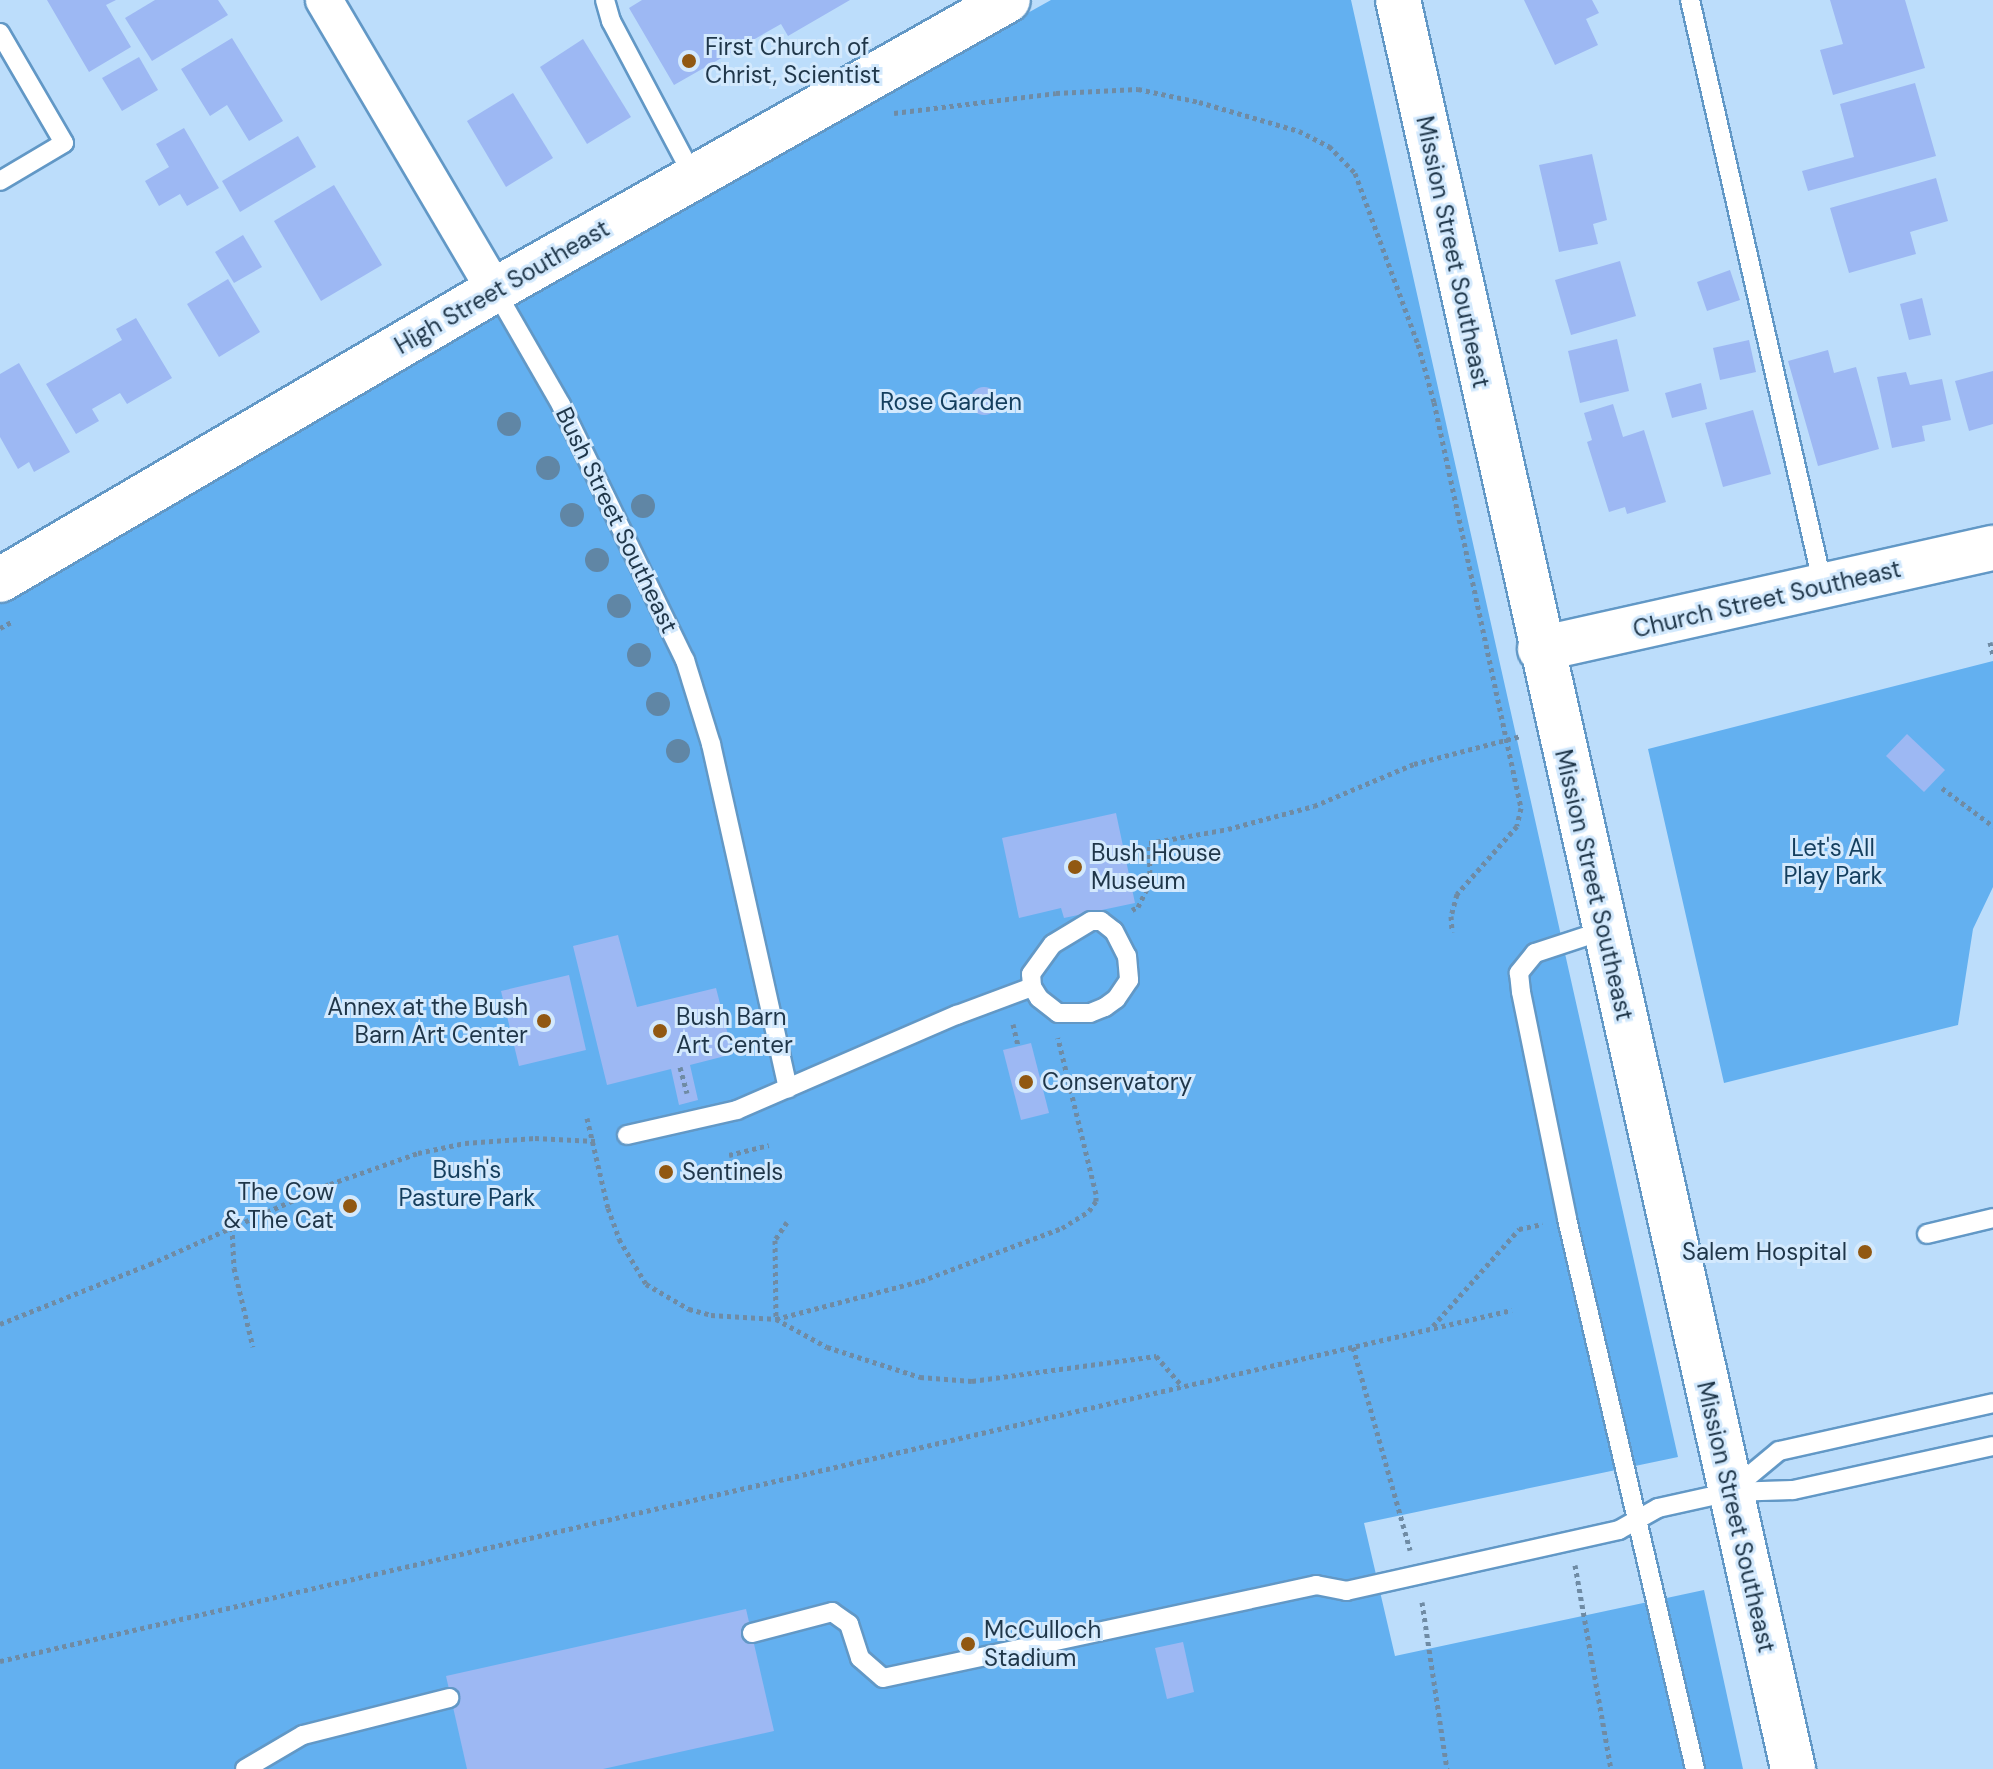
<!DOCTYPE html>
<html>
<head>
<meta charset="utf-8">
<style>
	body { margin:0 }
	#map { position:relative; width:1993px; height:1769px; overflow:hidden; background:#bcddfb; font-family:"DM Sans",sans-serif }
	div>[style] { position:absolute }
	[style*='--x'] { left:calc(var(--x)*1px); top:calc(var(--y)*1px); width:calc(var(--w)*1px); rotate:calc(var(--a)*1deg) }
	.green>* { inset:0; background:#63b0f0 }
	.building>* { inset:0; background:#9db8f3 }
	.round { border-radius:50% }
	.path>* { height:5px; margin-top:-2.5px; transform-origin:0; background:repeating-linear-gradient(90deg,#6f8ba4 0 4px,transparent 0 8px) }
	.roads { filter:drop-shadow(2px 0 #6298c6) drop-shadow(-2px 0 #6298c6) drop-shadow(0 2px #6298c6) drop-shadow(0 -2px #6298c6) }
	.lane>* { height:18px; margin:-9px; padding:0 9px; transform-origin:9px; border-radius:9px; background:#fff }
	.street>* { height:36px; margin:-18px; padding:0 18px; transform-origin:18px; border-radius:18px; background:#fff }
	.secondary>* { height:44px; margin:-22px; padding:0 22px; transform-origin:22px; border-radius:22px; background:#fff }
	.trees>* { width:24px; height:24px; margin:-12px; border-radius:50%; background:#6086a5 }
	.dots>* { width:22px; height:22px; translate:-50% -50%; box-sizing:border-box; border:4px solid #d3e9fd; border-radius:50% }
	span { translate:-50% -50%; white-space:nowrap; text-align:center; line-height:1.15; -webkit-text-stroke:6px #d3e9fd; paint-order:stroke }
	.poi-label { font-size:24px; color:#1f3649 }
	.left { translate:0 -50%; text-align:left }
	.right { translate:-100% -50%; text-align:right }
	.street-label { font-size:24px; color:#1f3649 }
	.park-label { font-size:24px; color:#153f5e }
</style>
</head>
<body>
<div id="map">
	<div class="green">
		<i style="clip-path:polygon(1051px 0,1351px 0,1678px 1457px,1364px 1523px,1395px 1656px,1704px 1590px,1743px 1769px,0 1769px,0 603px,567px 271px)"></i>
		<i style="clip-path:polygon(1993px 661px,1993px 887px,1973px 929px,1958px 1025px,1724px 1083px,1648px 749px)"></i>
	</div>
	<div class="building">
		<i style="clip-path:polygon(47px 0,116px 0,106px 5px,131px 47px,89px 72px)"></i>
		<i style="clip-path:polygon(155px 0,218px 0,228px 15px,152px 61px,125px 18px)"></i>
		<i style="clip-path:polygon(642px 0,850px 0,788px 36px,781px 24px,674px 85px,629px 8px)"></i>
		<i style="clip-path:polygon(1524px 0,1592px 0,1599px 13px,1586px 19px,1598px 45px,1555px 65px)"></i>
		<i style="clip-path:polygon(1830px 0,1905px 0,1925px 68px,1833px 95px,1820px 50px,1843px 44px)"></i>
		<i style="clip-path:polygon(232px 38px,283px 121px,249px 141px,227px 105px,210px 116px,181px 69px)"></i>
		<i style="clip-path:polygon(583px 39px,631px 117px,587px 144px,540px 67px)"></i>
		<i style="clip-path:polygon(139px 57px,158px 90px,122px 111px,102px 78px)"></i>
		<i style="clip-path:polygon(1915px 83px,1936px 156px,1808px 191px,1802px 171px,1854px 157px,1840px 104px)"></i>
		<i style="clip-path:polygon(513px 93px,553px 158px,506px 187px,467px 121px)"></i>
		<i style="clip-path:polygon(184px 128px,219px 188px,187px 206px,180px 194px,159px 206px,145px 181px,169px 167px,156px 144px)"></i>
		<i style="clip-path:polygon(298px 136px,316px 167px,240px 212px,222px 181px)"></i>
		<i style="clip-path:polygon(1592px 154px,1607px 220px,1593px 224px,1598px 244px,1559px 252px,1539px 165px)"></i>
		<i style="clip-path:polygon(1936px 178px,1948px 221px,1910px 232px,1916px 254px,1849px 273px,1830px 208px)"></i>
		<i style="clip-path:polygon(334px 185px,382px 265px,321px 301px,274px 221px)"></i>
		<i style="clip-path:polygon(243px 235px,262px 267px,234px 283px,215px 252px)"></i>
		<i style="clip-path:polygon(1620px 261px,1636px 316px,1571px 335px,1555px 280px)"></i>
		<i style="clip-path:polygon(1730px 270px,1740px 300px,1707px 311px,1697px 282px)"></i>
		<i style="clip-path:polygon(228px 279px,260px 332px,219px 357px,187px 304px)"></i>
		<i style="clip-path:polygon(1922px 298px,1931px 335px,1909px 340px,1900px 304px)"></i>
		<i style="clip-path:polygon(136px 318px,172px 378px,127px 404px,120px 393px,92px 409px,99px 421px,76px 434px,46px 384px,122px 340px,116px 329px)"></i>
		<i style="clip-path:polygon(1617px 339px,1629px 391px,1580px 403px,1568px 351px)"></i>
		<i style="clip-path:polygon(1749px 340px,1756px 372px,1720px 380px,1713px 348px)"></i>
		<i style="clip-path:polygon(1828px 350px,1834px 373px,1856px 367px,1879px 449px,1818px 466px,1788px 361px)"></i>
		<i style="clip-path:polygon(19px 363px,70px 452px,34px 472px,29px 462px,18px 469px,0 437px,0 374px)"></i>
		<i style="clip-path:polygon(1993px 371px,1993px 424px,1969px 431px,1955px 381px)"></i>
		<i style="clip-path:polygon(1906px 372px,1910px 385px,1942px 379px,1951px 420px,1922px 426px,1925px 441px,1892px 448px,1877px 377px)"></i>
		<i style="clip-path:polygon(1701px 383px,1707px 409px,1672px 418px,1665px 393px)"></i>
		<i class="round" style="left:970px;top:387px;width:28px;height:28px"></i>
		<i style="clip-path:polygon(1613px 404px,1623px 437px,1644px 430px,1666px 502px,1627px 514px,1625px 507px,1609px 512px,1587px 442px,1592px 440px,1584px 413px)"></i>
		<i style="clip-path:polygon(1753px 410px,1771px 474px,1723px 487px,1705px 423px)"></i>
		<i style="clip-path:polygon(1907px 734px,1945px 770px,1924px 792px,1886px 756px)"></i>
		<i style="clip-path:polygon(1116px 813px,1135px 903px,1064px 918px,1061px 908px,1019px 918px,1002px 838px)"></i>
		<i style="clip-path:polygon(618px 935px,637px 1007px,716px 988px,733px 1054px,690px 1065px,698px 1100px,679px 1105px,671px 1069px,607px 1085px,573px 946px)"></i>
		<i style="clip-path:polygon(569px 975px,586px 1050px,519px 1066px,501px 991px)"></i>
		<i style="clip-path:polygon(1031px 1043px,1049px 1113px,1021px 1120px,1003px 1050px)"></i>
		<i style="clip-path:polygon(746px 1609px,774px 1731px,603px 1769px,467px 1769px,446px 1676px)"></i>
		<i style="clip-path:polygon(1183px 1642px,1194px 1692px,1167px 1699px,1155px 1648px)"></i>
	</div>
	<div class="path">
		<i style="--x:894;--y:113;--w:163;--a:-7"></i>
		<i style="--x:1056;--y:93;--w:82;--a:-2.8"></i>
		<i style="--x:1138;--y:89;--w:62;--a:12"></i>
		<i style="--x:1199;--y:102;--w:104;--a:16.2"></i>
		<i style="--x:1299;--y:131;--w:34;--a:27"></i>
		<i style="--x:1329;--y:146;--w:37;--a:46"></i>
		<i style="--x:1355;--y:173;--w:182;--a:69.8"></i>
		<i style="--x:1418;--y:344;--w:60;--a:74.6"></i>
		<i style="--x:1434;--y:402;--w:415;--a:77.9"></i>
		<i style="--x:1521;--y:808;--w:18;--a:103"></i>
		<i style="--x:1517;--y:826;--w:91;--a:131.4"></i>
		<i style="--x:1457;--y:894;--w:23;--a:105"></i>
		<i style="--x:1451;--y:916;--w:16;--a:86"></i>
		<i style="--x:0;--y:628;--w:15;--a:-28"></i>
		<i style="--x:1990;--y:642;--w:13;--a:77"></i>
		<i style="--x:1942;--y:788;--w:64;--a:36.7"></i>
		<i style="--x:1132;--y:910;--w:7;--a:-27"></i>
		<i style="--x:1138;--y:907;--w:28;--a:-64"></i>
		<i style="--x:1150;--y:882;--w:39;--a:-91"></i>
		<i style="--x:1149;--y:843;--w:80;--a:-10"></i>
		<i style="--x:1228;--y:829;--w:89;--a:-15"></i>
		<i style="--x:1314;--y:806;--w:108;--a:-22.8"></i>
		<i style="--x:1414;--y:764;--w:111;--a:-14.7"></i>
		<i style="--x:1013;--y:1024;--w:23;--a:77"></i>
		<i style="--x:680;--y:1067;--w:27;--a:75"></i>
		<i style="--x:587;--y:1118;--w:92;--a:76.9"></i>
		<i style="--x:608;--y:1208;--w:33;--a:70"></i>
		<i style="--x:619;--y:1239;--w:52;--a:59"></i>
		<i style="--x:646;--y:1284;--w:50;--a:30.2"></i>
		<i style="--x:689;--y:1309;--w:23;--a:15"></i>
		<i style="--x:711;--y:1315;--w:65;--a:3.5"></i>
		<i style="--x:776;--y:1319;--w:150;--a:-14.7"></i>
		<i style="--x:921;--y:1281;--w:151;--a:-20.6"></i>
		<i style="--x:1062;--y:1228;--w:32;--a:-32"></i>
		<i style="--x:1089;--y:1211;--w:12;--a:-55"></i>
		<i style="--x:1096;--y:1201;--w:7;--a:-90"></i>
		<i style="--x:1096;--y:1194;--w:161;--a:-103.7"></i>
		<i style="--x:729;--y:1155;--w:41;--a:-14"></i>
		<i style="--x:787;--y:1222;--w:22;--a:124"></i>
		<i style="--x:775;--y:1240;--w:79;--a:89.3"></i>
		<i style="--x:776;--y:1319;--w:58;--a:28.8"></i>
		<i style="--x:827;--y:1347;--w:98;--a:17.9"></i>
		<i style="--x:920;--y:1377;--w:52;--a:4.4"></i>
		<i style="--x:972;--y:1381;--w:186;--a:-7.7"></i>
		<i style="--x:1156;--y:1356;--w:40;--a:49"></i>
		<i style="--x:232;--y:1227;--w:41;--a:87.2"></i>
		<i style="--x:234;--y:1268;--w:81;--a:76.5"></i>
		<i style="--x:0;--y:1324;--w:162;--a:-21.8"></i>
		<i style="--x:150;--y:1264;--w:197;--a:-24"></i>
		<i style="--x:330;--y:1184;--w:93;--a:-19.4"></i>
		<i style="--x:418;--y:1153;--w:48;--a:-12"></i>
		<i style="--x:465;--y:1143;--w:70;--a:-4.1"></i>
		<i style="--x:535;--y:1138;--w:60;--a:2.9"></i>
		<i style="--x:1433;--y:1326;--w:130;--a:-48.4"></i>
		<i style="--x:1519;--y:1229;--w:24;--a:-12"></i>
		<i style="--x:1353;--y:1347;--w:211;--a:74.3"></i>
		<i style="--x:1575;--y:1565;--w:207;--a:80"></i>
		<i style="--x:1422;--y:1602;--w:169;--a:81.5"></i>
		<i style="--x:0;--y:1661;--w:1552;--a:-13.07"></i>
	</div>
	<div class="roads">
		<div class="lane">
			<i style="--x:605;--y:0;--w:22;--a:74"></i>
			<i style="--x:611;--y:21;--w:178;--a:62.1"></i>
			<i style="--x:1690;--y:0;--w:601;--a:77.21"></i>
			<i style="--x:0;--y:33;--w:127;--a:59.8"></i>
			<i style="--x:64;--y:143;--w:74;--a:149.3"></i>
			<i style="--x:495;--y:290;--w:133;--a:60.1"></i>
			<i style="--x:561;--y:405;--w:284;--a:64.1"></i>
			<i style="--x:685;--y:660;--w:88;--a:72.8"></i>
			<i style="--x:711;--y:744;--w:353;--a:77.4"></i>
			<i style="--x:1091;--y:921;--w:10;--a:0"></i>
			<i style="--x:1101;--y:921;--w:16;--a:38"></i>
			<i style="--x:1114;--y:931;--w:28;--a:63"></i>
			<i style="--x:1127;--y:956;--w:24;--a:85"></i>
			<i style="--x:1129;--y:980;--w:23;--a:124"></i>
			<i style="--x:1116;--y:999;--w:14;--a:144"></i>
			<i style="--x:1105;--y:1007;--w:16;--a:158"></i>
			<i style="--x:1090;--y:1013;--w:32;--a:180"></i>
			<i style="--x:1058;--y:1013;--w:24;--a:-142"></i>
			<i style="--x:1039;--y:998;--w:13;--a:-122"></i>
			<i style="--x:1032;--y:987;--w:13;--a:-94"></i>
			<i style="--x:1031;--y:974;--w:37;--a:-54"></i>
			<i style="--x:1053;--y:944;--w:44;--a:-31.2"></i>
			<i style="--x:1605;--y:930;--w:74;--a:161.8"></i>
			<i style="--x:1535;--y:953;--w:26;--a:129"></i>
			<i style="--x:1519;--y:973;--w:19;--a:84"></i>
			<i style="--x:1521;--y:992;--w:232;--a:78.5"></i>
			<i style="--x:1567;--y:1219;--w:565;--a:76.9"></i>
			<i style="--x:627;--y:1135;--w:113;--a:-12.8"></i>
			<i style="--x:737;--y:1110;--w:240;--a:-23.4"></i>
			<i style="--x:957;--y:1015;--w:80;--a:-20.5"></i>
			<i style="--x:1927;--y:1234;--w:68;--a:-13.6"></i>
			<i style="--x:1732;--y:1490;--w:61;--a:-39.7"></i>
			<i style="--x:1779;--y:1451;--w:219;--a:-12.6"></i>
			<i style="--x:752;--y:1633;--w:83;--a:-14.7"></i>
			<i style="--x:832;--y:1612;--w:21;--a:35"></i>
			<i style="--x:849;--y:1624;--w:36;--a:72"></i>
			<i style="--x:860;--y:1658;--w:30;--a:41"></i>
			<i style="--x:883;--y:1678;--w:443;--a:-12.1"></i>
			<i style="--x:1316;--y:1585;--w:31;--a:11"></i>
			<i style="--x:1346;--y:1591;--w:280;--a:-12.6"></i>
			<i style="--x:1619;--y:1530;--w:45;--a:-29.4"></i>
			<i style="--x:1658;--y:1508;--w:74;--a:-12.5"></i>
			<i style="--x:1730;--y:1492;--w:63;--a:-1.8"></i>
			<i style="--x:1793;--y:1490;--w:205;--a:-12.4"></i>
			<i style="--x:245;--y:1769;--w:67;--a:-30.4"></i>
			<i style="--x:303;--y:1735;--w:151;--a:-14.2"></i>
		</div>
		<div class="street">
			<i style="--x:324;--y:0;--w:337;--a:59.5"></i>
		</div>
		<div class="secondary">
			<i style="--x:1398;--y:0;--w:1813;--a:77.41"></i>
			<i style="--x:0;--y:580;--w:574;--a:-30.36"></i>
			<i style="--x:495;--y:290;--w:589;--a:-29.48"></i>
			<i style="--x:1540;--y:649;--w:464;--a:-12.6"></i>
		</div>
	</div>
	<div class="trees">
		<i style="left:509px;top:424px"></i>
		<i style="left:548px;top:468px"></i>
		<i style="left:643px;top:506px"></i>
		<i style="left:572px;top:515px"></i>
		<i style="left:597px;top:560px"></i>
		<i style="left:619px;top:606px"></i>
		<i style="left:639px;top:655px"></i>
		<i style="left:658px;top:704px"></i>
		<i style="left:678px;top:751px"></i>
	</div>
	<div class="dots">
		<i style="left:689px;top:61px;background:#915812"></i>
		<i style="left:1075px;top:867px;background:#915812"></i>
		<i style="left:544px;top:1021px;background:#915812"></i>
		<i style="left:660px;top:1031px;background:#915812"></i>
		<i style="left:1026px;top:1082px;background:#915812"></i>
		<i style="left:666px;top:1172px;background:#915812"></i>
		<i style="left:350px;top:1206px;background:#915812"></i>
		<i style="left:1865px;top:1252px;background:#915812"></i>
		<i style="left:968px;top:1644px;background:#915812"></i>
	</div>
	<div class="poi-label">
		<span class="left" style="left:705px;top:61px">First Church of<br>Christ, Scientist</span>
		<span class="left" style="left:1091px;top:867px">Bush House<br>Museum</span>
		<span class="right" style="left:528px;top:1021px">Annex at the Bush<br>Barn Art Center</span>
		<span class="left" style="left:676px;top:1031px">Bush Barn<br>Art Center</span>
		<span class="left" style="left:1042px;top:1082px">Conservatory</span>
		<span class="left" style="left:682px;top:1172px">Sentinels</span>
		<span class="right" style="left:334px;top:1206px">The Cow<br>&amp; The Cat</span>
		<span class="right" style="left:1847px;top:1252px">Salem Hospital</span>
		<span class="left" style="left:984px;top:1644px">McCulloch<br>Stadium</span>
	</div>
	<div class="street-label">
		<span style="left:1453px;top:252px;rotate:78deg">Mission Street Southeast</span>
		<span style="left:502px;top:287px;rotate:-30deg">High Street Southeast</span>
		<span style="left:617px;top:520px;rotate:64deg">Bush Street Southeast</span>
		<span style="left:1767px;top:599px;rotate:-13deg">Church Street Southeast</span>
		<span style="left:1594px;top:885px;rotate:77deg">Mission Street Southeast</span>
		<span style="left:1736px;top:1517px;rotate:77deg">Mission Street Southeast</span>
	</div>
	<div class="park-label">
		<span style="left:951px;top:402px">Rose Garden</span>
		<span style="left:1833px;top:862px">Let's All<br>Play Park</span>
		<span style="left:467px;top:1184px">Bush's<br>Pasture Park</span>
	</div>
</div>
</body>
</html>
